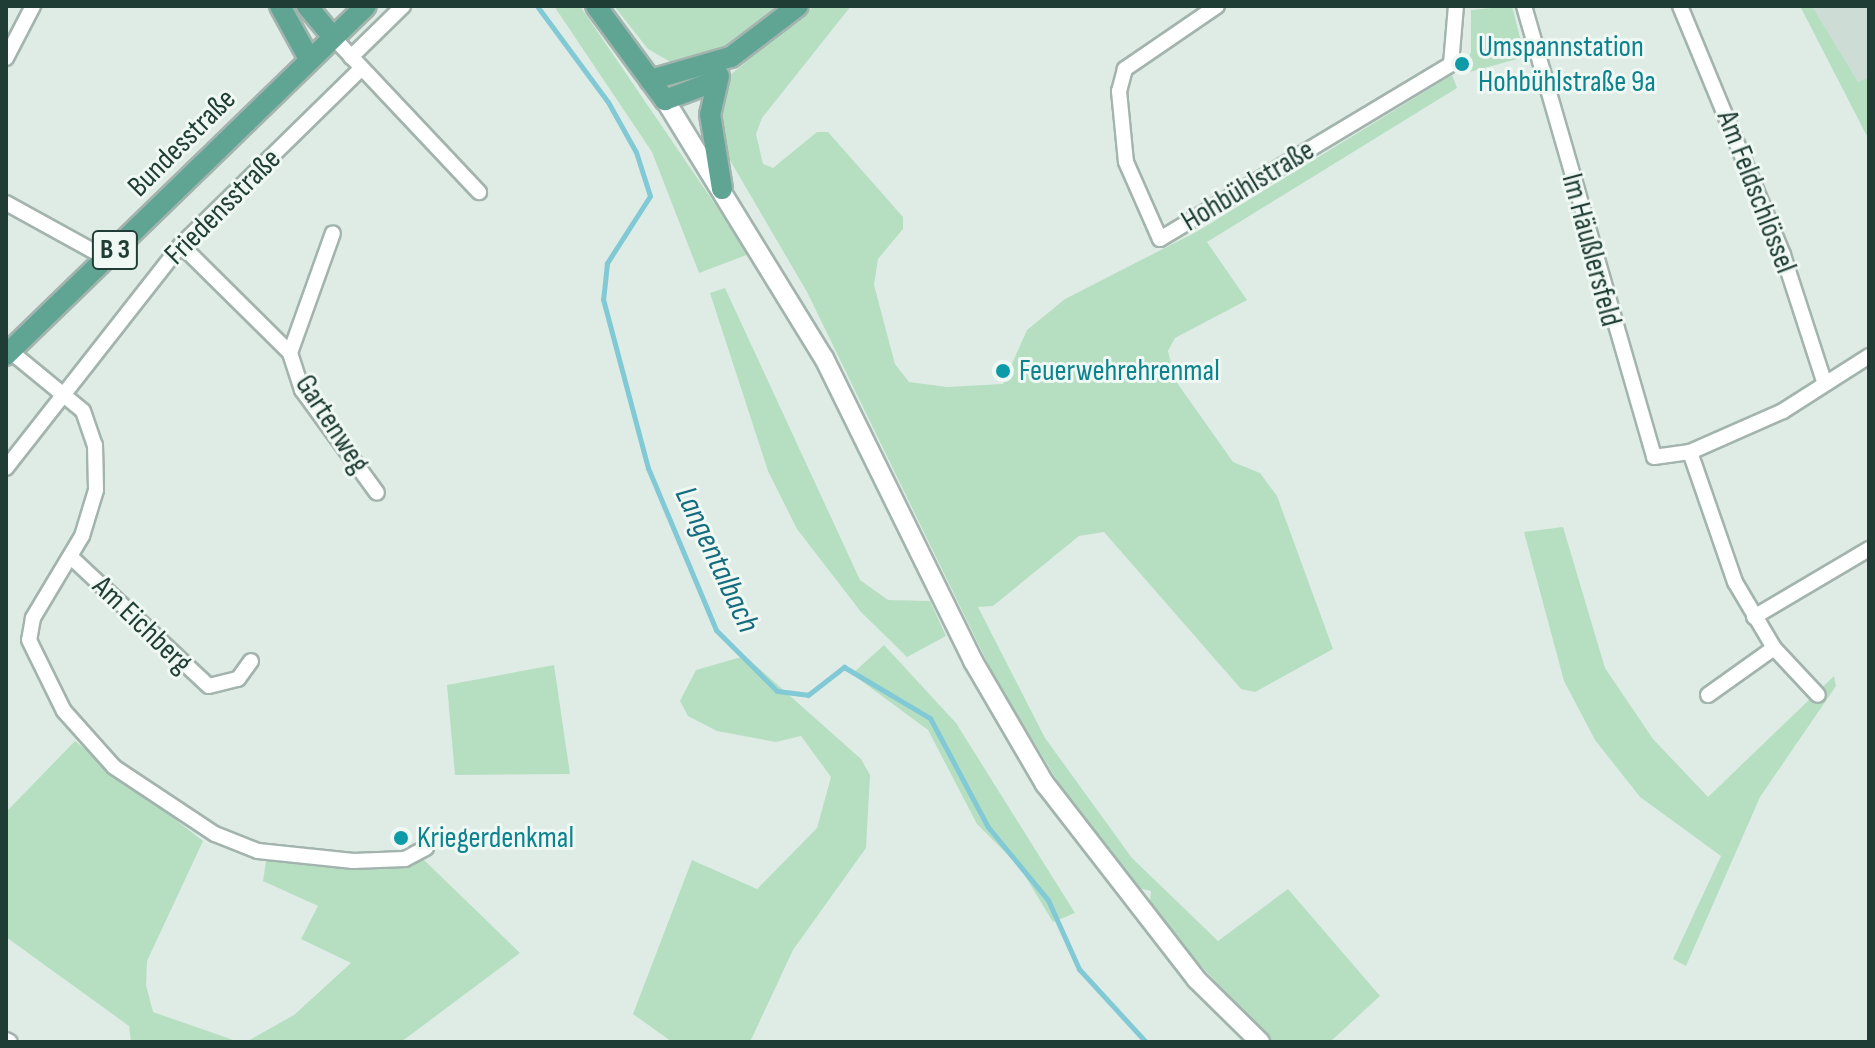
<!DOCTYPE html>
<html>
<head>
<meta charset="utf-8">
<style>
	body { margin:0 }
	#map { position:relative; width:1875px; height:1048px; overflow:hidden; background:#dfece6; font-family:"Sofia Sans Condensed",sans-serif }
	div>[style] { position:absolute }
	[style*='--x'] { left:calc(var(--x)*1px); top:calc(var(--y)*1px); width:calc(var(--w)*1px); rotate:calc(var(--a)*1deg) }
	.built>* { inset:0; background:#cddcd5 }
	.green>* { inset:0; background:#b6dfc1 }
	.stream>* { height:5px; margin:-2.5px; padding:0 2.5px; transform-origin:2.5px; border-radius:2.5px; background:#82c9d6 }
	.roads { filter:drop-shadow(2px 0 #a2b4ad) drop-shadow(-2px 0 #a2b4ad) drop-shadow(0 2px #a2b4ad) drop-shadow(0 -2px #a2b4ad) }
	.street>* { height:14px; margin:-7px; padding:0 7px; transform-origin:7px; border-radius:7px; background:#fff }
	.secondary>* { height:18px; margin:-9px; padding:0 9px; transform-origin:9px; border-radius:9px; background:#fff }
	.primary>* { height:20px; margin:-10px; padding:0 10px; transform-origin:10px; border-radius:10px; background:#60a594 }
	.dots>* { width:22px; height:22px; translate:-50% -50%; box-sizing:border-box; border:4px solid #f0f8f4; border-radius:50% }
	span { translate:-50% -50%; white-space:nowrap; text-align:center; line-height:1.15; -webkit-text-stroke:6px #f0f8f4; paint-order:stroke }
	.shield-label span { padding:2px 6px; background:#f0f8f4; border:2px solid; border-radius:6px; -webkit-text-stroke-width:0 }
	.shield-label { font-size:28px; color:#1f3d35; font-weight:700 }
	.culture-label { font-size:30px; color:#0d838f }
	.left { translate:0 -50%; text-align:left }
	.street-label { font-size:30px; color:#1f3d35 }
	.water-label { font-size:32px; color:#146c7e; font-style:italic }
	.frame { position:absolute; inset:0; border:8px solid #1f3d35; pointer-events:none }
</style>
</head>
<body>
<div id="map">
	<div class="built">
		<i style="clip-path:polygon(1812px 6px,1869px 6px,1869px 77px,1858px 83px)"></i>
	</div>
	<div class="green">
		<i style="clip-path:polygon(554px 6px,580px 6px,749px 254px,699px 273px,652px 152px)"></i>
		<i style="clip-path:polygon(614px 6px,781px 6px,720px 52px,674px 64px,648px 49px)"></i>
		<i style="clip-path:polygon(814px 6px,851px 6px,762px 118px,756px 134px,763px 164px,773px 168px,817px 132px,828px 132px,903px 217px,903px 229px,878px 259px,874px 285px,895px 364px,909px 382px,947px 387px,1003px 384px,1027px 330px,1065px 299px,1198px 231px,1452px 75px,1457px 88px,1207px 242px,1247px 300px,1175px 338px,1168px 351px,1175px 380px,1233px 462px,1260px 473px,1277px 496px,1333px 649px,1255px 692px,1241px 689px,1104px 532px,1079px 536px,993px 606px,978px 607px,1045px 738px,1132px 858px,1218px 941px,1288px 889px,1380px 996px,1330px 1042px,1272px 1042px,1149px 910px,1151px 891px,1130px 886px,1078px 815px,993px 674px,807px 292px,724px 150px,719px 94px,729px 76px)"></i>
		<i style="clip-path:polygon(1512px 6px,1525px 57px,1462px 74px,1471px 52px,1471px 10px)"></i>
		<i style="clip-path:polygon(1800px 6px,1812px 6px,1858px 82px,1869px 77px,1869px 140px)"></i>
		<i style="clip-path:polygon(725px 288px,860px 580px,888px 600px,930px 601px,946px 636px,907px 657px,861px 612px,797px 529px,768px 471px,710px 293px)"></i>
		<i style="clip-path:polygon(1563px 527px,1605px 668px,1653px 739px,1708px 797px,1834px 676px,1836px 686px,1760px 797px,1686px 966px,1673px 959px,1721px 856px,1640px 797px,1595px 740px,1564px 681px,1524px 532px)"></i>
		<i style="clip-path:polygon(884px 645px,956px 723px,1075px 913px,1053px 922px,1019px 866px,977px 824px,928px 730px,852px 674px)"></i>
		<i style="clip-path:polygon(745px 656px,861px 759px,870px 775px,866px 848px,793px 950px,750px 1042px,672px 1042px,633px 1014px,692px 860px,757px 889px,817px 828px,831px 777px,801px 736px,776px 742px,717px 731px,688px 716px,680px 701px,696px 670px)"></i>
		<i style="clip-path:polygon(554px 665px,570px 774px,455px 775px,447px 685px)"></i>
		<i style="clip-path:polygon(75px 741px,203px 841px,147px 961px,146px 985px,153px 1012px,239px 1042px,131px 1042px,129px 1026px,6px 937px,6px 812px)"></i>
		<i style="clip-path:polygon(267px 855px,423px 859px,520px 953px,401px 1042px,246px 1042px,294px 1015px,351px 963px,301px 939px,318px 906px,263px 881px)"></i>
	</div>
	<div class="stream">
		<i style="--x:537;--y:6;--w:119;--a:53.5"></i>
		<i style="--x:608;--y:102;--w:57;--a:60.8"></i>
		<i style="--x:636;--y:152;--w:46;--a:72.3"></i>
		<i style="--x:650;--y:196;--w:80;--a:122.7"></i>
		<i style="--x:607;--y:263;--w:36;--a:96"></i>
		<i style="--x:603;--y:299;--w:175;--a:75.1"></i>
		<i style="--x:648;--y:468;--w:176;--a:67.2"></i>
		<i style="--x:716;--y:630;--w:86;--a:45"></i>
		<i style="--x:777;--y:691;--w:31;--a:7"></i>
		<i style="--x:808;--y:695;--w:46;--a:-37.9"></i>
		<i style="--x:844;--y:667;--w:100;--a:30.7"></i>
		<i style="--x:930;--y:718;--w:123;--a:62"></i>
		<i style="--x:988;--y:827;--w:94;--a:50.6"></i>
		<i style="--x:1048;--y:900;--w:76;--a:65.8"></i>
		<i style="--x:1079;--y:969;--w:99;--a:47.5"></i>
	</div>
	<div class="roads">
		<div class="street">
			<i style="--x:1217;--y:6;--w:112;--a:145.6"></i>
			<i style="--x:1125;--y:69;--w:23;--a:105"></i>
			<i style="--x:1119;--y:91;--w:71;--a:84.4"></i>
			<i style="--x:1126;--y:162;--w:84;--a:66.2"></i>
			<i style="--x:1160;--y:239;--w:340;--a:-31"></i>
			<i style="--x:1451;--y:64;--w:58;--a:-85.1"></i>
			<i style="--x:1524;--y:6;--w:469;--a:73.9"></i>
			<i style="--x:1654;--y:457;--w:36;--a:-8"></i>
			<i style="--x:1690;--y:452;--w:102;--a:-23.8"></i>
			<i style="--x:1783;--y:411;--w:102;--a:-32.6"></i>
			<i style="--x:1680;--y:6;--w:269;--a:67.5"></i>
			<i style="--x:1783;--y:255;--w:133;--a:72"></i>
			<i style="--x:331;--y:35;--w:216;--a:46.7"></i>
			<i style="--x:351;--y:57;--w:73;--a:-44.4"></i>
			<i style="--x:6;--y:58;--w:59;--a:-62.6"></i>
			<i style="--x:6;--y:203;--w:114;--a:28.8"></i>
			<i style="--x:181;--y:245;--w:153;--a:44.7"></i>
			<i style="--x:290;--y:353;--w:39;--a:72"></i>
			<i style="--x:302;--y:390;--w:127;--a:53.9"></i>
			<i style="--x:10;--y:351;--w:94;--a:39.4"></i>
			<i style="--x:83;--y:411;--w:36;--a:71"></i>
			<i style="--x:95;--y:445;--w:45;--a:88.7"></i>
			<i style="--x:96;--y:490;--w:48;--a:106.9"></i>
			<i style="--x:82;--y:536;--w:96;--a:120.9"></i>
			<i style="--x:33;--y:618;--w:22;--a:100"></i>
			<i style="--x:29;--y:640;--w:79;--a:63.8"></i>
			<i style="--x:64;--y:711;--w:75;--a:48.2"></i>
			<i style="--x:114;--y:767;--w:121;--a:33.6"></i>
			<i style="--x:215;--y:834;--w:46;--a:21.6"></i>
			<i style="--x:258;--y:851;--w:96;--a:6"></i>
			<i style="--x:353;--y:861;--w:52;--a:-2.2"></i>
			<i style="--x:405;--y:859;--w:24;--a:-28"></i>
			<i style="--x:290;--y:353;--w:127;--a:-70.3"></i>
			<i style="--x:1690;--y:452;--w:138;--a:70.9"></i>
			<i style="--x:1735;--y:582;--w:77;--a:59.4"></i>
			<i style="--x:1774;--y:648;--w:64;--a:46.9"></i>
			<i style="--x:6;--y:468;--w:283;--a:-51.9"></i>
			<i style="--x:181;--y:245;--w:253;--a:-44.4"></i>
			<i style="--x:72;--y:558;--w:187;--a:43.1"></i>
			<i style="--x:209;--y:686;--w:30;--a:-14"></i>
			<i style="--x:238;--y:679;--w:22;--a:-54"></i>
			<i style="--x:1754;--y:617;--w:134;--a:-30.6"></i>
			<i style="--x:1708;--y:695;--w:81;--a:-35.5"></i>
			<i style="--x:6;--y:1040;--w:4;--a:27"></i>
		</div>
		<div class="secondary">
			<i style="--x:665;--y:100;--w:303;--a:58.4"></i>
			<i style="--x:824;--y:358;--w:338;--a:63.8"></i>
			<i style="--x:973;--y:661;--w:143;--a:59.7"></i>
			<i style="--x:1045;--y:784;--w:247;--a:52.2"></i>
			<i style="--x:1196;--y:979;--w:90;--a:44.5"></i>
		</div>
		<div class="primary">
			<i style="--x:280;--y:6;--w:58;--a:61.2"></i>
			<i style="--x:307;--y:6;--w:38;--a:50"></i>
			<i style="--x:596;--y:6;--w:117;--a:53.7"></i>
			<i style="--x:665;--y:100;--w:54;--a:-20.4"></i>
			<i style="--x:719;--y:76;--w:39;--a:103"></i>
			<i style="--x:710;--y:114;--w:76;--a:80.9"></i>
			<i style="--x:650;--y:80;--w:84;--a:-15.9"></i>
			<i style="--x:731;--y:57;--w:84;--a:-37.3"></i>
			<i style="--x:6;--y:355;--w:501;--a:-44.11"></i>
		</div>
	</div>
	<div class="dots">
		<i style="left:1462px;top:64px;background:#0f9aa8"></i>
		<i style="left:1003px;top:371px;background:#0f9aa8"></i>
		<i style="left:401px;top:838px;background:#0f9aa8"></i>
	</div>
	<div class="shield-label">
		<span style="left:115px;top:250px">B 3</span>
	</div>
	<div class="culture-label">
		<span class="left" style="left:1478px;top:64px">Umspannstation<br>Hohbühlstraße 9a</span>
		<span class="left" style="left:1019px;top:371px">Feuerwehrehrenmal</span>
		<span class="left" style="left:417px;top:838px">Kriegerdenkmal</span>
	</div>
	<div class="street-label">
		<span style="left:182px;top:143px;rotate:-45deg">Bundesstraße</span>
		<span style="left:1248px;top:186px;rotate:-31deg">Hohbühlstraße</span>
		<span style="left:1756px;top:192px;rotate:69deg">Am Feldschlössel</span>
		<span style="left:223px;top:207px;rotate:-45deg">Friedensstraße</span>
		<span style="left:1591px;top:250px;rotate:75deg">Im Häußlersfeld</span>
		<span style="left:332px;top:424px;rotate:57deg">Gartenweg</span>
		<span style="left:142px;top:625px;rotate:44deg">Am Eichberg</span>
	</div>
	<div class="water-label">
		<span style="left:716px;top:560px;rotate:65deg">Langentalbach</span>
	</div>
	<div class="frame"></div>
</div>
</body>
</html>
